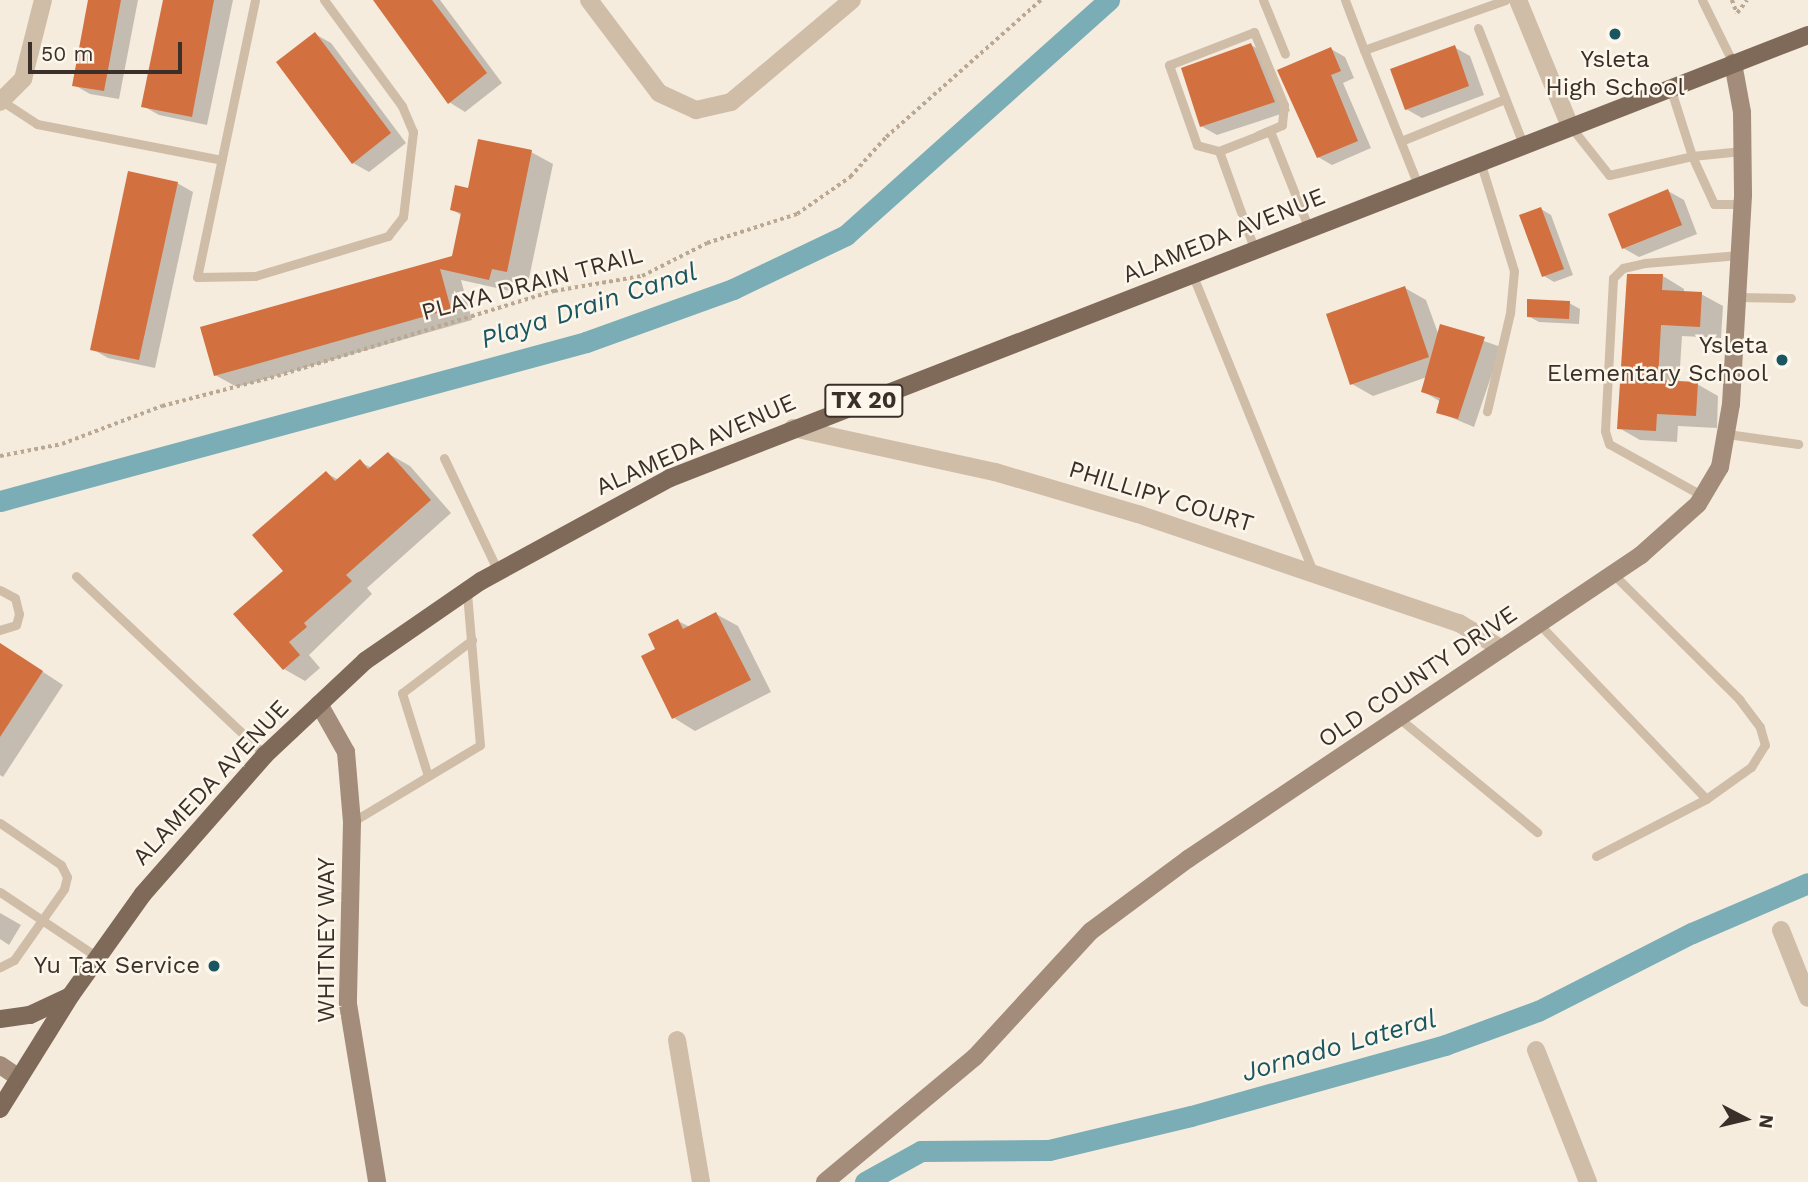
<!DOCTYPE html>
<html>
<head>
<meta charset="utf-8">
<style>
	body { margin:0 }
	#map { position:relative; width:1808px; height:1182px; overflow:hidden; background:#f5ecde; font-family:"Work Sans",sans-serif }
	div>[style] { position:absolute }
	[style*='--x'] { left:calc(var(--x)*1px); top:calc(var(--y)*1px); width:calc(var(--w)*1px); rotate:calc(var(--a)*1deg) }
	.shadow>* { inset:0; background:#0003 }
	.canal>* { height:21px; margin:-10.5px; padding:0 10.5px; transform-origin:10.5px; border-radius:10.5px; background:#7aadb5 }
	.building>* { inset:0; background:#d2703f }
	.path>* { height:3.5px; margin-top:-1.75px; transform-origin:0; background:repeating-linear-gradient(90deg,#bba892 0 3.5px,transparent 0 7px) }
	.lane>* { height:9px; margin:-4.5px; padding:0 4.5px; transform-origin:4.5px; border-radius:4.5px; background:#cfbda8 }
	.street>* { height:18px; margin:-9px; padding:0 9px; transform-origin:9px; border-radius:9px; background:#cfbda8 }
	.secondary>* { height:18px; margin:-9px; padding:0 9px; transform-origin:9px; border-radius:9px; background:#a38c79 }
	.primary>* { height:18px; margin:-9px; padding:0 9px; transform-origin:9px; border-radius:9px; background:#7f6959 }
	.dots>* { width:19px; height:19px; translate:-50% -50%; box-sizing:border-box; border:4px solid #fcf6eb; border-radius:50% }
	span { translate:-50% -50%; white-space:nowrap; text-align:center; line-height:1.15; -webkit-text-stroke:5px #fcf6eb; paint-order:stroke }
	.shield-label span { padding:2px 5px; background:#fcf6eb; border:2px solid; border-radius:5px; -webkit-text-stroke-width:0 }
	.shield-label { font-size:23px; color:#3b3029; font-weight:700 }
	.poi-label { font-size:24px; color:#3b3029 }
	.right { translate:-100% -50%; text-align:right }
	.street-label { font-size:24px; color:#3b3029 }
	.water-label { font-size:26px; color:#1a5662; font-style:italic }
	.north { position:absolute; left:1710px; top:1084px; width:70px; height:70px; -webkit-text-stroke:5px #fcf6eb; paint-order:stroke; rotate:97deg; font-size:19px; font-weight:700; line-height:28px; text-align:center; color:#3b3029 }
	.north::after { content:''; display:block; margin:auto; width:24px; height:32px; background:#3b3029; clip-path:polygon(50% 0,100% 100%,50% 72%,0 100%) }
	.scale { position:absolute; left:28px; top:42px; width:154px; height:32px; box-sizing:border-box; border:4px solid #3b3029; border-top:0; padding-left:9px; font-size:21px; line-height:24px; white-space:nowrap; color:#3b3029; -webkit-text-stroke:5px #fcf6eb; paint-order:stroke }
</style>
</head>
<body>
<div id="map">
	<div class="shadow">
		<i style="clip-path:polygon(90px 0,138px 0,119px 99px,90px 94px,74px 85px)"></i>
		<i style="clip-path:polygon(165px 0,233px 0,207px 125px,159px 115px,143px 106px)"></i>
		<i style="clip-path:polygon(374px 0,440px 0,502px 83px,465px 112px,449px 102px)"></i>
		<i style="clip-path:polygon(315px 34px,331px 43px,406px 143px,369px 172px,353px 163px)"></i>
		<i style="clip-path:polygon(1251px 45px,1267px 54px,1290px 111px,1217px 135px,1201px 126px)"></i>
		<i style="clip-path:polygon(1454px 47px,1470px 56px,1484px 95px,1422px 118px,1406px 109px)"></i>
		<i style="clip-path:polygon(1331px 49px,1345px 57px,1354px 78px,1343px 83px,1371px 148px,1332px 165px,1318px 157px)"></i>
		<i style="clip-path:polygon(531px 152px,553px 164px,528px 283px,513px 280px,510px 291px,461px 280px,472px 320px,237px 387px,215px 375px,454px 257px,462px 216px,452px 209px,469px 190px)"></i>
		<i style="clip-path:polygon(177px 183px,193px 192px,155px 368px,108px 358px,92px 349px)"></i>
		<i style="clip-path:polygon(1668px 191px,1684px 200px,1697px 234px,1639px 257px,1623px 248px)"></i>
		<i style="clip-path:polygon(1541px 209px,1551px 215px,1573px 275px,1554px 282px,1544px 276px)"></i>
		<i style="clip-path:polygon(1628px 276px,1663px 276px,1684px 289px,1684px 293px,1701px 294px,1723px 306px,1721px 338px,1682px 336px,1679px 383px,1697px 384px,1718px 396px,1717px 428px,1678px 426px,1677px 442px,1640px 440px,1619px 428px)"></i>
		<i style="clip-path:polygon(1405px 288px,1426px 300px,1439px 336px,1441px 326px,1501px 347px,1474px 427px,1438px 412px,1441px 402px,1424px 392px,1427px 377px,1373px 396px,1352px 384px)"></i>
		<i style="clip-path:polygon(1569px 303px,1580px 309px,1579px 324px,1539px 322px,1528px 316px)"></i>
		<i style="clip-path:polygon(389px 454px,410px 466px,451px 513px,367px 588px,372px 594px,309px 655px,320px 668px,305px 681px,284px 669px,285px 571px,326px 473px,339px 480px,360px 462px,372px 468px)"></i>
		<i style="clip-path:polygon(716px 614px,738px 626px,771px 692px,695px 731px,674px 718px,643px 657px,658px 649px,678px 621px,690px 627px)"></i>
		<i style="clip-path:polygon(0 644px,63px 685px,3px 777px,0 775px)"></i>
		<i style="clip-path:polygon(0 913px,21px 925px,9px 945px,0 939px)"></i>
	</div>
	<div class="canal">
		<i style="--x:0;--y:501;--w:607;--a:-15.18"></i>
		<i style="--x:586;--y:342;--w:156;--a:-19.8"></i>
		<i style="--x:733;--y:289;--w:125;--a:-25.5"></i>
		<i style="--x:846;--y:235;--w:353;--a:-41.8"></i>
		<i style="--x:865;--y:1182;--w:64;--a:-29"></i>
		<i style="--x:921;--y:1151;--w:128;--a:-0.4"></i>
		<i style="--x:1049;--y:1150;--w:146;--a:-13.5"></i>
		<i style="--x:1191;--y:1116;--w:264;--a:-15.6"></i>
		<i style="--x:1445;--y:1045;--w:99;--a:-20.1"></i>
		<i style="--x:1538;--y:1011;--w:173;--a:-26.9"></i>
		<i style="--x:1692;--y:933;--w:126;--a:-23.3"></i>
	</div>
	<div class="building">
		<i style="clip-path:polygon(88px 0,121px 0,104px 91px,72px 86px)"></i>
		<i style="clip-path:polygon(163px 0,214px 0,192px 117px,141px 107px)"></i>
		<i style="clip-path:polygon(373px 0,432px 0,487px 73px,448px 104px)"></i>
		<i style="clip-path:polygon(315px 32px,391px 133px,352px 164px,276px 62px)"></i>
		<i style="clip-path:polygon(1251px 43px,1275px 102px,1200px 127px,1181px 68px)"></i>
		<i style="clip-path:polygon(1455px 45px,1469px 86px,1405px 110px,1390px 69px)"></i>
		<i style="clip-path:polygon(1331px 47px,1341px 71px,1331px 75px,1358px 141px,1317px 158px,1277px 70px)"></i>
		<i style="clip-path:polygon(478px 139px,532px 150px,507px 272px,492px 269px,489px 280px,440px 269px,451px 309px,214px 376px,200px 327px,452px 256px,461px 213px,450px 210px,455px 185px,468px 188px)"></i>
		<i style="clip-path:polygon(128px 171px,178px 182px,139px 360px,90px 350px)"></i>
		<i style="clip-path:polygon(1668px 189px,1682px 225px,1622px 249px,1608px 214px)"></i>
		<i style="clip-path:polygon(1541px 207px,1564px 269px,1542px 277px,1519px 215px)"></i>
		<i style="clip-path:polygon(1627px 274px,1663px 274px,1662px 290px,1702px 292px,1700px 327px,1661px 325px,1658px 380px,1698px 382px,1696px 416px,1657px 414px,1656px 431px,1617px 429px)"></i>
		<i style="clip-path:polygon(1405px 286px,1429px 357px,1350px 385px,1326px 314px)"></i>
		<i style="clip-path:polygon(1527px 299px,1570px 301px,1569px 319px,1527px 317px)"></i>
		<i style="clip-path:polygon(1440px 324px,1485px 337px,1458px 419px,1436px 413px,1440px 398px,1421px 392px)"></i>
		<i style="clip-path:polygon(388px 452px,431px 500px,346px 575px,352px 581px,304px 623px,307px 627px,289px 642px,300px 655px,283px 670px,233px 614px,283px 571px,252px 535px,326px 471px,335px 481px,360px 459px,368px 469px)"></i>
		<i style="clip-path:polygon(716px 612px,751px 680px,672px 719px,641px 656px,655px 649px,648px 634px,678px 619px,683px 629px)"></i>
		<i style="clip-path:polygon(0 643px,43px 671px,0 737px)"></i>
	</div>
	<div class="path">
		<i style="--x:1732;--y:0;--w:14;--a:69"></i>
		<i style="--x:1737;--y:13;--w:16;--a:-52"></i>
		<i style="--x:0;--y:456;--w:63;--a:-11"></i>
		<i style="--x:62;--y:444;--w:107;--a:-20.8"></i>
		<i style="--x:162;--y:406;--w:119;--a:-14.6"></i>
		<i style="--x:277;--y:376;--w:290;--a:-17.1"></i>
		<i style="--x:554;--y:291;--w:89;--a:-9.7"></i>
		<i style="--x:642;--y:276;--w:73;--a:-26.9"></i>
		<i style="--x:707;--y:243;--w:95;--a:-17.9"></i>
		<i style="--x:797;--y:214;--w:65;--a:-34.9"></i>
		<i style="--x:850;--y:177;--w:54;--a:-48"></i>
		<i style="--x:886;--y:137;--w:207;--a:-41.5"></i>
	</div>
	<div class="lane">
		<i style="--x:255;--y:0;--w:283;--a:101.8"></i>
		<i style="--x:197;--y:277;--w:58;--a:-1"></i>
		<i style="--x:255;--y:276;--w:139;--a:-16.7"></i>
		<i style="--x:388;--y:236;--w:24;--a:-52"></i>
		<i style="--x:403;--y:217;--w:86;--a:-83.3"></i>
		<i style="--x:413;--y:132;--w:28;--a:-113"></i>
		<i style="--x:402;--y:106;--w:132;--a:-126.3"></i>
		<i style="--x:1263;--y:0;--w:58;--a:67.8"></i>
		<i style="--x:1345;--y:0;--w:53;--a:69.2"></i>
		<i style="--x:1702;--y:0;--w:70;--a:63.8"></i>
		<i style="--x:1478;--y:28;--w:124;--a:68.8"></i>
		<i style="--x:2;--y:101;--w:42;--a:33.3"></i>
		<i style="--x:37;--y:124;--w:188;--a:11"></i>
		<i style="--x:1571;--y:127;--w:61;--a:51.6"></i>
		<i style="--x:1609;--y:175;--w:85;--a:-12.9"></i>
		<i style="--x:1692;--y:156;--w:72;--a:-107.7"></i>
		<i style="--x:1401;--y:141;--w:112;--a:-22"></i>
		<i style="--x:1219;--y:151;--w:23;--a:-165"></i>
		<i style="--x:1197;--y:145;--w:85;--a:-109.3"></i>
		<i style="--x:1169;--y:65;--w:91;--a:-21.2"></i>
		<i style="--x:1254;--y:32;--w:79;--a:67.7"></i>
		<i style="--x:1284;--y:105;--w:20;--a:96"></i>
		<i style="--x:1282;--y:125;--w:26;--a:157"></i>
		<i style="--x:1480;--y:161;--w:115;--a:72.8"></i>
		<i style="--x:1514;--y:271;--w:42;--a:95.4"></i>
		<i style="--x:1510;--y:313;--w:101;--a:103.2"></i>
		<i style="--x:1418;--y:185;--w:145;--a:-111.8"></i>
		<i style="--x:1364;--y:50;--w:150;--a:-19.5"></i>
		<i style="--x:1742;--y:204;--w:28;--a:180"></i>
		<i style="--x:1714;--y:204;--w:53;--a:-114.6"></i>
		<i style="--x:1692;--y:156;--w:50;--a:-5.7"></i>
		<i style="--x:1255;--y:251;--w:106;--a:-109.8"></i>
		<i style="--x:1219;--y:151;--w:55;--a:-21.4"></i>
		<i style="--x:1270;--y:131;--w:105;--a:68.3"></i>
		<i style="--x:1193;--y:276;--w:318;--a:67.9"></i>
		<i style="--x:1737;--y:297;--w:54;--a:1.1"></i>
		<i style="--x:1727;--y:434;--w:72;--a:8"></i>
		<i style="--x:444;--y:458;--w:125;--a:64.5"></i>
		<i style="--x:1703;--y:496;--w:107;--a:-151"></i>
		<i style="--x:1609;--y:444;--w:14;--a:-107"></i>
		<i style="--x:1605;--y:431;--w:153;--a:-87"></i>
		<i style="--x:1613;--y:278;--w:14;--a:-45"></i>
		<i style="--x:1623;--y:268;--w:23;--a:-13"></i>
		<i style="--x:1645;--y:263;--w:94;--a:-4.9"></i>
		<i style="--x:76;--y:576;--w:260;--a:43.4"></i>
		<i style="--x:0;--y:590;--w:17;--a:28"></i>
		<i style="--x:15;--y:598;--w:16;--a:76"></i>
		<i style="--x:19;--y:614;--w:11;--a:105"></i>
		<i style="--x:16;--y:625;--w:17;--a:163"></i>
		<i style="--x:1539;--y:624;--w:242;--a:46.3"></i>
		<i style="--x:1400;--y:719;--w:178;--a:39.5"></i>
		<i style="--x:428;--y:776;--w:87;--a:-107.4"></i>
		<i style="--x:402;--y:693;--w:88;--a:-37.1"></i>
		<i style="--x:352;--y:822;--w:149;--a:-31"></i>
		<i style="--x:480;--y:745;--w:154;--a:-94.9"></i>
		<i style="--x:0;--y:823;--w:74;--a:34.5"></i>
		<i style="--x:61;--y:865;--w:13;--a:63"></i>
		<i style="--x:67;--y:877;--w:12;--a:104"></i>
		<i style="--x:64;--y:889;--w:87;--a:125.2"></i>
		<i style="--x:14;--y:960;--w:16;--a:153"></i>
		<i style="--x:1596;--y:856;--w:124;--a:-27.4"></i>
		<i style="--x:1706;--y:799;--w:55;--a:-35.4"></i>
		<i style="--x:1751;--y:767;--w:26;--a:-58"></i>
		<i style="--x:1765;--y:745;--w:19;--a:-106"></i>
		<i style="--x:1760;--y:727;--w:34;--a:-127"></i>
		<i style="--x:1740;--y:700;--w:179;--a:-135.2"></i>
		<i style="--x:0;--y:892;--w:117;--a:33.8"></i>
	</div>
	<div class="street">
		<i style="--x:589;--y:0;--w:116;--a:53"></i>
		<i style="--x:659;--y:93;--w:41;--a:24.7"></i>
		<i style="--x:696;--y:110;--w:36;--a:-13"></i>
		<i style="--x:731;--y:102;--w:158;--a:-40.1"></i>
		<i style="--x:1518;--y:0;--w:136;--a:67.6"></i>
		<i style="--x:0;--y:102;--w:33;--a:-45"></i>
		<i style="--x:23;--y:79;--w:81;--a:-75.8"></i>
		<i style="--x:793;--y:428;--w:207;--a:12.3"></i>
		<i style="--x:995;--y:472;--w:149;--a:16.4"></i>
		<i style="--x:1138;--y:514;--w:339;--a:18.8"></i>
		<i style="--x:1459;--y:623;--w:50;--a:31.2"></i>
		<i style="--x:1781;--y:930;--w:73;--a:68.3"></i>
		<i style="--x:677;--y:1040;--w:144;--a:80.4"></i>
		<i style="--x:1536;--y:1050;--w:142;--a:68.5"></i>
	</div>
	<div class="secondary">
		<i style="--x:319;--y:704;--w:55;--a:60.6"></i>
		<i style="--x:346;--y:752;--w:70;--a:85.1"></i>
		<i style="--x:352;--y:822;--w:182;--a:91.3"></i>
		<i style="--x:348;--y:1004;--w:180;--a:80.7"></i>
		<i style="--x:0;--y:1065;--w:23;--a:34"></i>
		<i style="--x:825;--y:1182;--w:195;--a:-39.8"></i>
		<i style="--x:975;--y:1057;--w:171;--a:-47.4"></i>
		<i style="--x:1091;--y:931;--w:121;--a:-36.6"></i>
		<i style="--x:1188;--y:859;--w:546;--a:-33.86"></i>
		<i style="--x:1641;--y:555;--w:76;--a:-41.8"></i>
		<i style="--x:1698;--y:504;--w:43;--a:-59.3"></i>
		<i style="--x:1720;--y:467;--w:64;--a:-80.1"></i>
		<i style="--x:1731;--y:404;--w:210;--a:-86.7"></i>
		<i style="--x:1743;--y:194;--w:82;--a:-90.7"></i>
		<i style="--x:1742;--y:112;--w:50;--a:-100.4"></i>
	</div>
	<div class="primary">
		<i style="--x:0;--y:1019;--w:30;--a:-8"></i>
		<i style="--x:30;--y:1015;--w:42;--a:-25.3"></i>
		<i style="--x:0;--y:1109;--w:134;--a:-58.1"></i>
		<i style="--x:71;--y:995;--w:124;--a:-54.5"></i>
		<i style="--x:143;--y:894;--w:185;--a:-48.7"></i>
		<i style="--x:265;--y:755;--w:137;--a:-43.2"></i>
		<i style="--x:365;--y:661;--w:141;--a:-34.6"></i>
		<i style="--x:481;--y:581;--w:215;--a:-28.6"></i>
		<i style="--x:670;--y:478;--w:1221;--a:-21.27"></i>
	</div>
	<div class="dots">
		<i style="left:1615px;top:34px;background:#1a5662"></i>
		<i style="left:1782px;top:360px;background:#1a5662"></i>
		<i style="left:214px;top:966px;background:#1a5662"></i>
	</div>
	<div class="shield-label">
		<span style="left:864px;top:401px">TX 20</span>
	</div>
	<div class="poi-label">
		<span style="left:1615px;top:74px">Ysleta<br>High School</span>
		<span class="right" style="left:1768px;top:360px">Ysleta<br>Elementary School</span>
		<span class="right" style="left:200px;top:966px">Yu Tax Service</span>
	</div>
	<div class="street-label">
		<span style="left:1224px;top:236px;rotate:-22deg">ALAMEDA AVENUE</span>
		<span style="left:532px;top:284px;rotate:-15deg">PLAYA DRAIN TRAIL</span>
		<span style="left:696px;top:445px;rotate:-24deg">ALAMEDA AVENUE</span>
		<span style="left:1161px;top:497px;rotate:17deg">PHILLIPY COURT</span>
		<span style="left:1418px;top:677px;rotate:-34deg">OLD COUNTY DRIVE</span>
		<span style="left:211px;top:783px;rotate:-47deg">ALAMEDA AVENUE</span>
		<span style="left:327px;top:940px;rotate:-90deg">WHITNEY WAY</span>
	</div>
	<div class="water-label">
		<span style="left:589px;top:306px;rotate:-18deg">Playa Drain Canal</span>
		<span style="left:1339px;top:1046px;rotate:-16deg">Jornado Lateral</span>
	</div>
	<div class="north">N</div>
	<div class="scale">50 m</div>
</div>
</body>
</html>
